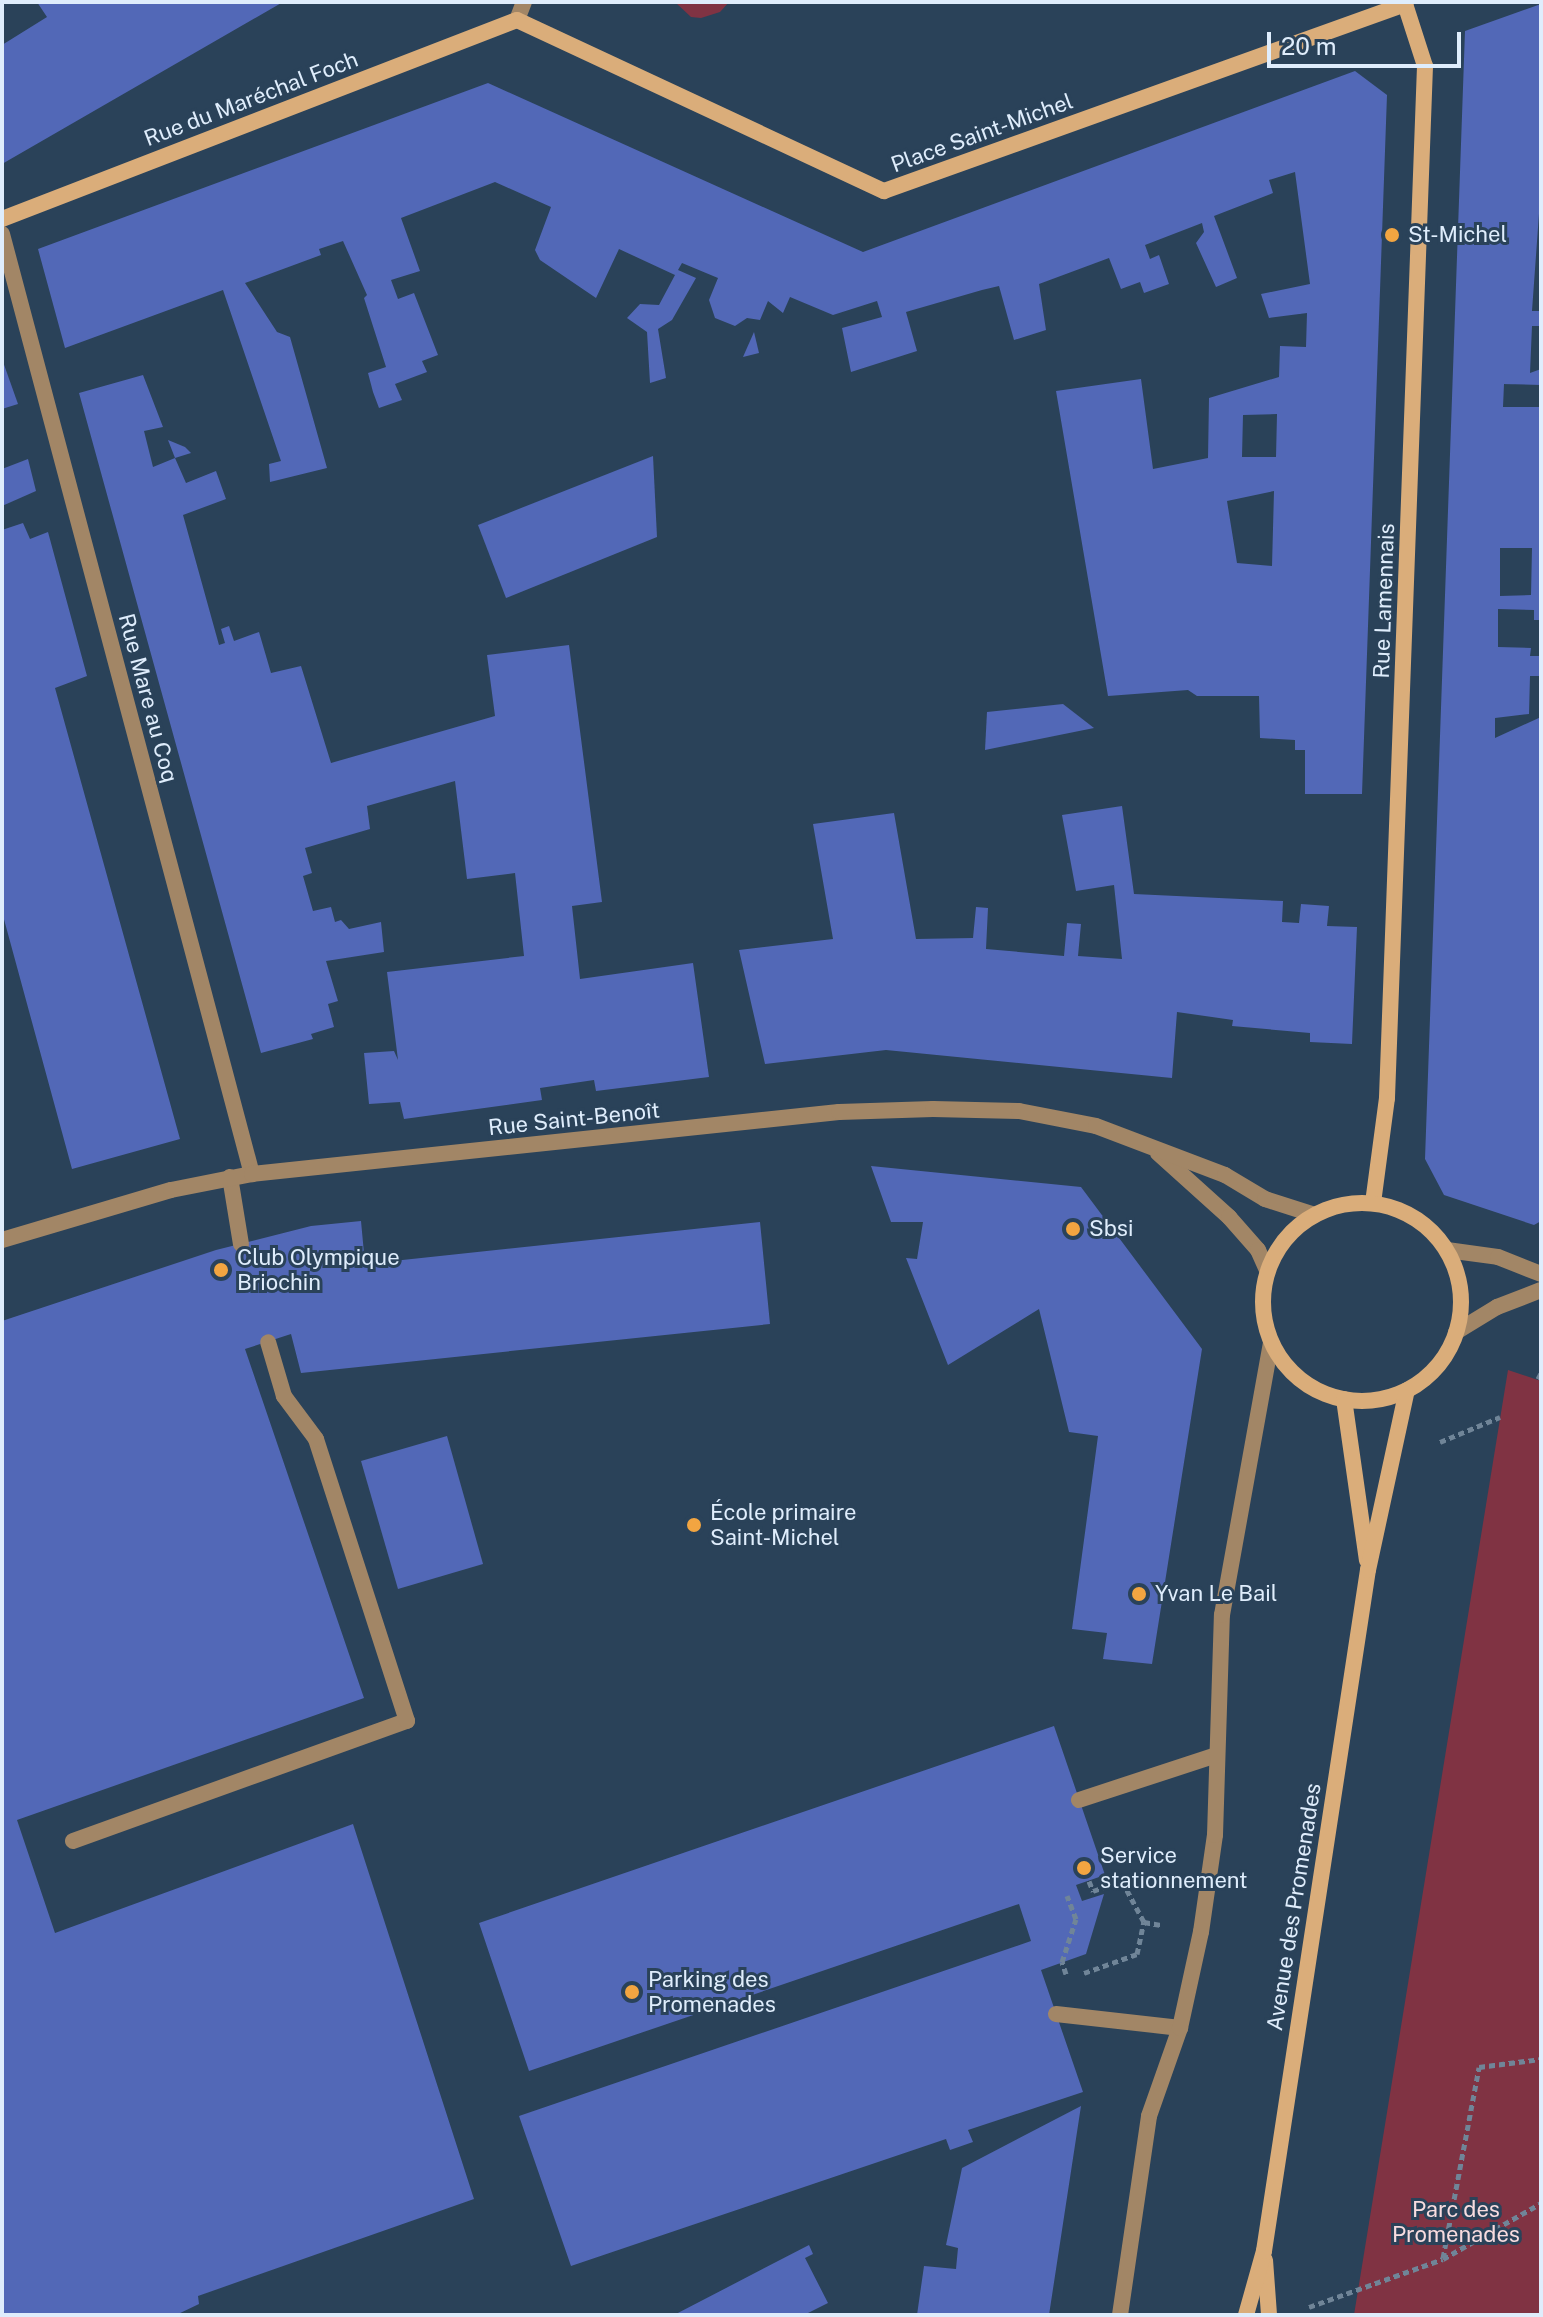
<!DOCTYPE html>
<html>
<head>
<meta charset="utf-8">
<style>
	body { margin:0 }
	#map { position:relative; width:1543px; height:2317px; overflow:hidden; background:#2a4259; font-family:"Public Sans",sans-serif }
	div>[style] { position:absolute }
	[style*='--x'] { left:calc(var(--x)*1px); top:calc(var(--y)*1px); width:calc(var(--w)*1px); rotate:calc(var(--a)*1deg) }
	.green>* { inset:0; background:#803343 }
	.building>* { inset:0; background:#5268b7 }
	.path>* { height:5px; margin-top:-2.5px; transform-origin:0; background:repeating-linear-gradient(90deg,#708598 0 6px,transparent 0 10px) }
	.lane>* { height:16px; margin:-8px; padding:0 8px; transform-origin:8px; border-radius:8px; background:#a28666 }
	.street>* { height:16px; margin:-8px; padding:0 8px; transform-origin:8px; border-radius:8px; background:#a28666 }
	.secondary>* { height:16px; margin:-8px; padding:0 8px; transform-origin:8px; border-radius:8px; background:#daad7a }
	.secondary>.ring { margin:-8px; padding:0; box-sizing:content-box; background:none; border:16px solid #daad7a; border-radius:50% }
	.dots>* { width:22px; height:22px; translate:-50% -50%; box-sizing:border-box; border:4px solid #2a4259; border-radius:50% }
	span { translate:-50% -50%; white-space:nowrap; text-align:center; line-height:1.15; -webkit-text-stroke:6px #2a4259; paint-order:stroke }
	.street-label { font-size:22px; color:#dfedfc }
	.poi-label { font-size:22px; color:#dfedfc }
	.left { translate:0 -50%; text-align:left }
	.park-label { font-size:22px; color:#f8dcdf }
	.frame { position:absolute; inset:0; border:4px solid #dfedfc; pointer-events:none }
	.scale { position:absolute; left:1267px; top:32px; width:194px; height:36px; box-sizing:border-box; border:4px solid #dfedfc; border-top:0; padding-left:10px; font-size:24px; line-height:28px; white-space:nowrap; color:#dfedfc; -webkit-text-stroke:6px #2a4259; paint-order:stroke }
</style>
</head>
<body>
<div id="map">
	<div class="green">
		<i style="clip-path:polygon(675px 2px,729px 2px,720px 12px,701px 18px,691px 17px)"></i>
		<i style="clip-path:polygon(1508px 1370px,1541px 1381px,1541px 2315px,1354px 2315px)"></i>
	</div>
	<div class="building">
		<i style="clip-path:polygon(37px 2px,283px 2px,2px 164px,2px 45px,47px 17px)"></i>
		<i style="clip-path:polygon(evenodd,1541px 4px,1541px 186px,1532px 311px,1541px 311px,1541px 326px,1532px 326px,1530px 373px,1541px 369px,1541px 385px,1504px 384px,1503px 407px,1541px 407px,1541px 620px,1534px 620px,1534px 610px,1498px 609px,1498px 647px,1531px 648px,1530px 656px,1541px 656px,1541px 676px,1530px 676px,1529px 714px,1495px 718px,1495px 738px,1541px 717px,1541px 1221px,1534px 1225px,1444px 1195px,1425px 1159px,1465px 31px,1541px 4px,1500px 548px,1532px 548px,1531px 595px,1500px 596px,1500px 548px)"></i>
		<i style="clip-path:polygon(evenodd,1355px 71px,1387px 95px,1362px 794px,1305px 794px,1305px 750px,1295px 750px,1295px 740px,1260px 738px,1259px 696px,1197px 696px,1188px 690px,1108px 696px,1056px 391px,1141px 379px,1153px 469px,1208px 458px,1209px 398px,1279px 377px,1280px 346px,1306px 347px,1307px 313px,1269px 318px,1261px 294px,1310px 284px,1295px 172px,1269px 180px,1273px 193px,1214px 216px,1237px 278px,1216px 287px,1196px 243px,1204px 232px,1202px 223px,1145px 245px,1150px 259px,1159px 255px,1169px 284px,1144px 293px,1140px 282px,1121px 289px,1109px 258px,1039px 284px,1046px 330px,1014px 340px,999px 286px,982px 290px,906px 312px,917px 351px,851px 372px,842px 328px,882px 317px,877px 301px,833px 315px,790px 297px,783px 313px,768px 301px,760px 320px,747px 318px,735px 326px,715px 318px,709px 300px,718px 278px,682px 263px,678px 270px,696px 278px,672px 320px,658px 329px,666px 378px,650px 383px,647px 332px,627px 318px,640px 304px,659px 305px,675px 275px,619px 249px,596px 298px,540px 260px,535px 250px,551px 207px,495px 182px,401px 218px,420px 271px,391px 280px,398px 299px,414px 293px,438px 355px,422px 361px,427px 372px,395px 384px,402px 400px,379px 408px,373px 392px,368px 373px,386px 367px,364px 298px,367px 295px,343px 241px,319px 249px,321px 255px,245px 283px,277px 332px,290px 337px,327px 468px,270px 482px,269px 464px,281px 461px,223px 290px,65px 348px,38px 249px,488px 83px,863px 252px,1355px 71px,1277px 414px,1276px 457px,1242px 457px,1243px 415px,1277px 414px,1355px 71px,1274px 491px,1272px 566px,1237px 563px,1227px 501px,1274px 491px)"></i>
		<i style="clip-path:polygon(754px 332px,759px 353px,743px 357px)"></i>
		<i style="clip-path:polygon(2px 359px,18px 404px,2px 409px)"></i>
		<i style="clip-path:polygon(143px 375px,163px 427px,144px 431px,153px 467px,175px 458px,186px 483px,216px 471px,226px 499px,183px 515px,219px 645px,225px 643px,221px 629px,229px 626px,234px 641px,259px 632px,271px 673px,301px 666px,331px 763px,495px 716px,487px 655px,569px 645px,602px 902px,572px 906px,580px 979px,693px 963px,709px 1077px,596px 1091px,594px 1080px,540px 1088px,542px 1100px,404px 1119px,400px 1102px,369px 1104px,364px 1053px,394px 1051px,398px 1060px,387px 972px,524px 956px,515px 873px,467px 879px,455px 781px,367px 806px,370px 829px,305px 848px,312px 873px,303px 876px,313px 911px,331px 907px,335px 922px,341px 920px,349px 929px,381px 922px,384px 952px,326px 961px,338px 1001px,328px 1004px,334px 1027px,311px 1034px,313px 1039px,261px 1053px,79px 393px)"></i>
		<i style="clip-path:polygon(168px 440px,185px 447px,191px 453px,175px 458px)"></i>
		<i style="clip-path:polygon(653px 456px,657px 537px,506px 598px,478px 525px)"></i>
		<i style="clip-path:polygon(28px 459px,36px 491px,2px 506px,2px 469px)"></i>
		<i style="clip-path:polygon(23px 523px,30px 539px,48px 532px,87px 676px,55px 688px,180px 1139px,72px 1169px,2px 912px,2px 530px)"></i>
		<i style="clip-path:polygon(1063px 704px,1094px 728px,985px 750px,987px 712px)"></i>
		<i style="clip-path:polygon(1122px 806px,1134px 894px,1283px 901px,1282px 922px,1299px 923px,1301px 904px,1329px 906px,1327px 926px,1357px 927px,1352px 1044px,1310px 1042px,1310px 1033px,1232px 1026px,1233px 1020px,1177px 1012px,1172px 1078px,886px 1050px,765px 1064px,739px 950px,833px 939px,813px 824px,894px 813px,916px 939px,973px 938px,976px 907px,988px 908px,986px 949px,1064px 956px,1067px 923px,1081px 924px,1078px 956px,1122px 959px,1114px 885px,1076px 891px,1062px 815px)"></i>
		<i style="clip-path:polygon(871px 1166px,1081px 1187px,1202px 1349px,1152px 1664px,1103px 1659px,1107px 1633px,1072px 1629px,1098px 1436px,1069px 1432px,1039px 1309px,948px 1365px,906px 1258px,917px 1259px,923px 1222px,891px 1222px)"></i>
		<i style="clip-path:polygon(361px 1221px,365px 1264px,760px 1222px,770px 1324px,301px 1373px,291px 1334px,245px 1349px,364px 1698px,17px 1820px,55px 1933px,353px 1824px,474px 2199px,198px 2296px,199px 2304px,176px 2315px,2px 2315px,2px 1321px,216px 1250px,311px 1226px)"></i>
		<i style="clip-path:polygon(447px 1436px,483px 1564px,398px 1589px,361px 1461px)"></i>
		<i style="clip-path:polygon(1054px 1726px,1105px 1875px,1076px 1885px,1082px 1901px,1104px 1894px,1086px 1954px,1041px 1970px,1083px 2092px,968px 2130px,973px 2142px,950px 2150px,946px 2139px,571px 2266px,519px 2116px,1031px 1941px,1019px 1904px,529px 2071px,479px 1923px)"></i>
		<i style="clip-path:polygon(1081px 2106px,1049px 2315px,917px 2315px,924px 2266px,956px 2269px,958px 2248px,946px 2245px,962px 2168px)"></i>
		<i style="clip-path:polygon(809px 2245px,813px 2254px,805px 2258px,828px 2303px,804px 2315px,674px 2315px)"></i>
	</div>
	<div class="path">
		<i style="--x:1538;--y:1379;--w:7;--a:-63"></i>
		<i style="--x:1440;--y:1442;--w:65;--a:-22.6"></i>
		<i style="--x:1089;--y:1881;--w:11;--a:68"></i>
		<i style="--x:1093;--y:1891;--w:31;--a:-19"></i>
		<i style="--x:1122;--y:1881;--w:47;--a:61.8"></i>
		<i style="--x:1084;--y:1973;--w:56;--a:-19.7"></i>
		<i style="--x:1137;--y:1954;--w:33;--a:-78"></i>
		<i style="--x:1144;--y:1922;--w:17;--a:10"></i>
		<i style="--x:1066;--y:1974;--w:13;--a:-108"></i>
		<i style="--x:1062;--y:1962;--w:45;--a:-72"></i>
		<i style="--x:1076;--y:1919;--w:25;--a:-111"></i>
		<i style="--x:1443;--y:2258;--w:194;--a:-79.3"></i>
		<i style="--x:1479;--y:2067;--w:63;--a:-7.4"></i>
		<i style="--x:1309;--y:2307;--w:142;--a:-19.7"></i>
		<i style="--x:1443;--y:2259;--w:113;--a:-29.7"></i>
	</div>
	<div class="lane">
		<i style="--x:230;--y:1177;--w:68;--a:80.7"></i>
		<i style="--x:1079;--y:1800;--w:145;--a:-18.1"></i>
		<i style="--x:73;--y:1841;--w:355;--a:-19.8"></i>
		<i style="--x:407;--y:1721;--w:296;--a:-107.9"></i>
		<i style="--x:316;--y:1439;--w:54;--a:-126.7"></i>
		<i style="--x:284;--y:1396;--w:56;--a:-106.5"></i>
		<i style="--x:1056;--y:2014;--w:125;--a:6.4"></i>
	</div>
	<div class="street">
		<i style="--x:517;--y:20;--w:19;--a:-69"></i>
		<i style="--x:2;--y:234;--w:973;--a:75.11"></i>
		<i style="--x:1158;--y:1153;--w:96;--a:42"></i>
		<i style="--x:1229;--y:1217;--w:44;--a:48.7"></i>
		<i style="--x:1258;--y:1250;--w:22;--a:66"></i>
		<i style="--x:2;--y:1240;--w:176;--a:-16.5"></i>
		<i style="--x:171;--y:1190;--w:83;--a:-11.2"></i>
		<i style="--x:252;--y:1174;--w:590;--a:-6.03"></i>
		<i style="--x:839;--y:1112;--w:94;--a:-1.8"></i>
		<i style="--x:933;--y:1109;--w:86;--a:1.3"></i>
		<i style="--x:1019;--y:1111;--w:78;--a:11"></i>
		<i style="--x:1096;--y:1126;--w:138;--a:20.8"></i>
		<i style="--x:1225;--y:1175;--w:47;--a:31"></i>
		<i style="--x:1265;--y:1199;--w:52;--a:17.7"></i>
		<i style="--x:1447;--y:1250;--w:51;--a:7.8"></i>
		<i style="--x:1498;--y:1257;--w:46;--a:21.6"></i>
		<i style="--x:1456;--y:1332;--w:48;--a:-31.4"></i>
		<i style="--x:1497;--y:1307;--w:47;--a:-21.1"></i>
		<i style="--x:1120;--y:2315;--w:201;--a:-81.7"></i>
		<i style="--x:1149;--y:2116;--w:93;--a:-70.6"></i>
		<i style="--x:1180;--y:2028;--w:98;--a:-77.7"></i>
		<i style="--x:1201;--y:1932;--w:98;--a:-81.8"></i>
		<i style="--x:1215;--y:1835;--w:220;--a:-88.2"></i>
		<i style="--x:1222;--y:1615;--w:277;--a:-79.8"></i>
	</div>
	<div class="secondary">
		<i style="--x:2;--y:219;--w:552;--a:-21.13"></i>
		<i style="--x:517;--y:20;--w:405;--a:25"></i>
		<i style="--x:884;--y:191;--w:554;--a:-19.74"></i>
		<i style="--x:1405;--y:4;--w:65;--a:72.1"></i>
		<i style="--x:1425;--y:66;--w:1033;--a:92.11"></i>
		<i style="--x:1387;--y:1098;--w:106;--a:97.6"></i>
		<i class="ring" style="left:1263px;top:1203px;width:182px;height:182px"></i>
		<i style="--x:1344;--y:1399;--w:163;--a:81.9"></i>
		<i style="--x:1265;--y:2260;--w:55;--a:85.8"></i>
		<i style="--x:1246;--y:2315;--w:66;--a:-74.3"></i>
		<i style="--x:1264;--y:2251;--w:689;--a:-81.32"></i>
		<i style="--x:1368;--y:1570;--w:184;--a:-77.8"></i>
	</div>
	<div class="dots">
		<i style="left:1392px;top:235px;background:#f2a541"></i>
		<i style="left:1073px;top:1229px;background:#f2a541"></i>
		<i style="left:221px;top:1270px;background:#f2a541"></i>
		<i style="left:694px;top:1525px;background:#f2a541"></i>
		<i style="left:1139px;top:1594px;background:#f2a541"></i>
		<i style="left:1084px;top:1868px;background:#f2a541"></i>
		<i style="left:632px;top:1992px;background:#f2a541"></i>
	</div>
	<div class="street-label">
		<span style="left:251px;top:99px;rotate:-21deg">Rue du Maréchal Foch</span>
		<span style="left:982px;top:133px;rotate:-20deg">Place Saint-Michel</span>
		<span style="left:1384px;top:601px;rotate:-88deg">Rue Lamennais</span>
		<span style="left:148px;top:698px;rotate:75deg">Rue Mare au Coq</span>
		<span style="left:574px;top:1119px;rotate:-6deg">Rue Saint-Benoît</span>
		<span style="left:1294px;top:1907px;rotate:-81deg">Avenue des Promenades</span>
	</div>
	<div class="poi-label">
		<span class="left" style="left:1408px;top:235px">St-Michel</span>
		<span class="left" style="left:1089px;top:1229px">Sbsi</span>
		<span class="left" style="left:237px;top:1270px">Club Olympique<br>Briochin</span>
		<span class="left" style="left:710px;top:1525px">École primaire<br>Saint-Michel</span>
		<span class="left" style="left:1155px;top:1594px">Yvan Le Bail</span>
		<span class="left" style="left:1100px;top:1868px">Service<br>stationnement</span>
		<span class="left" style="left:648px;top:1992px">Parking des<br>Promenades</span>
	</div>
	<div class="park-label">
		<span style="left:1456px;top:2222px">Parc des<br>Promenades</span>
	</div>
	<div class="frame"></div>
	<div class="scale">20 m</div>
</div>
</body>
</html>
